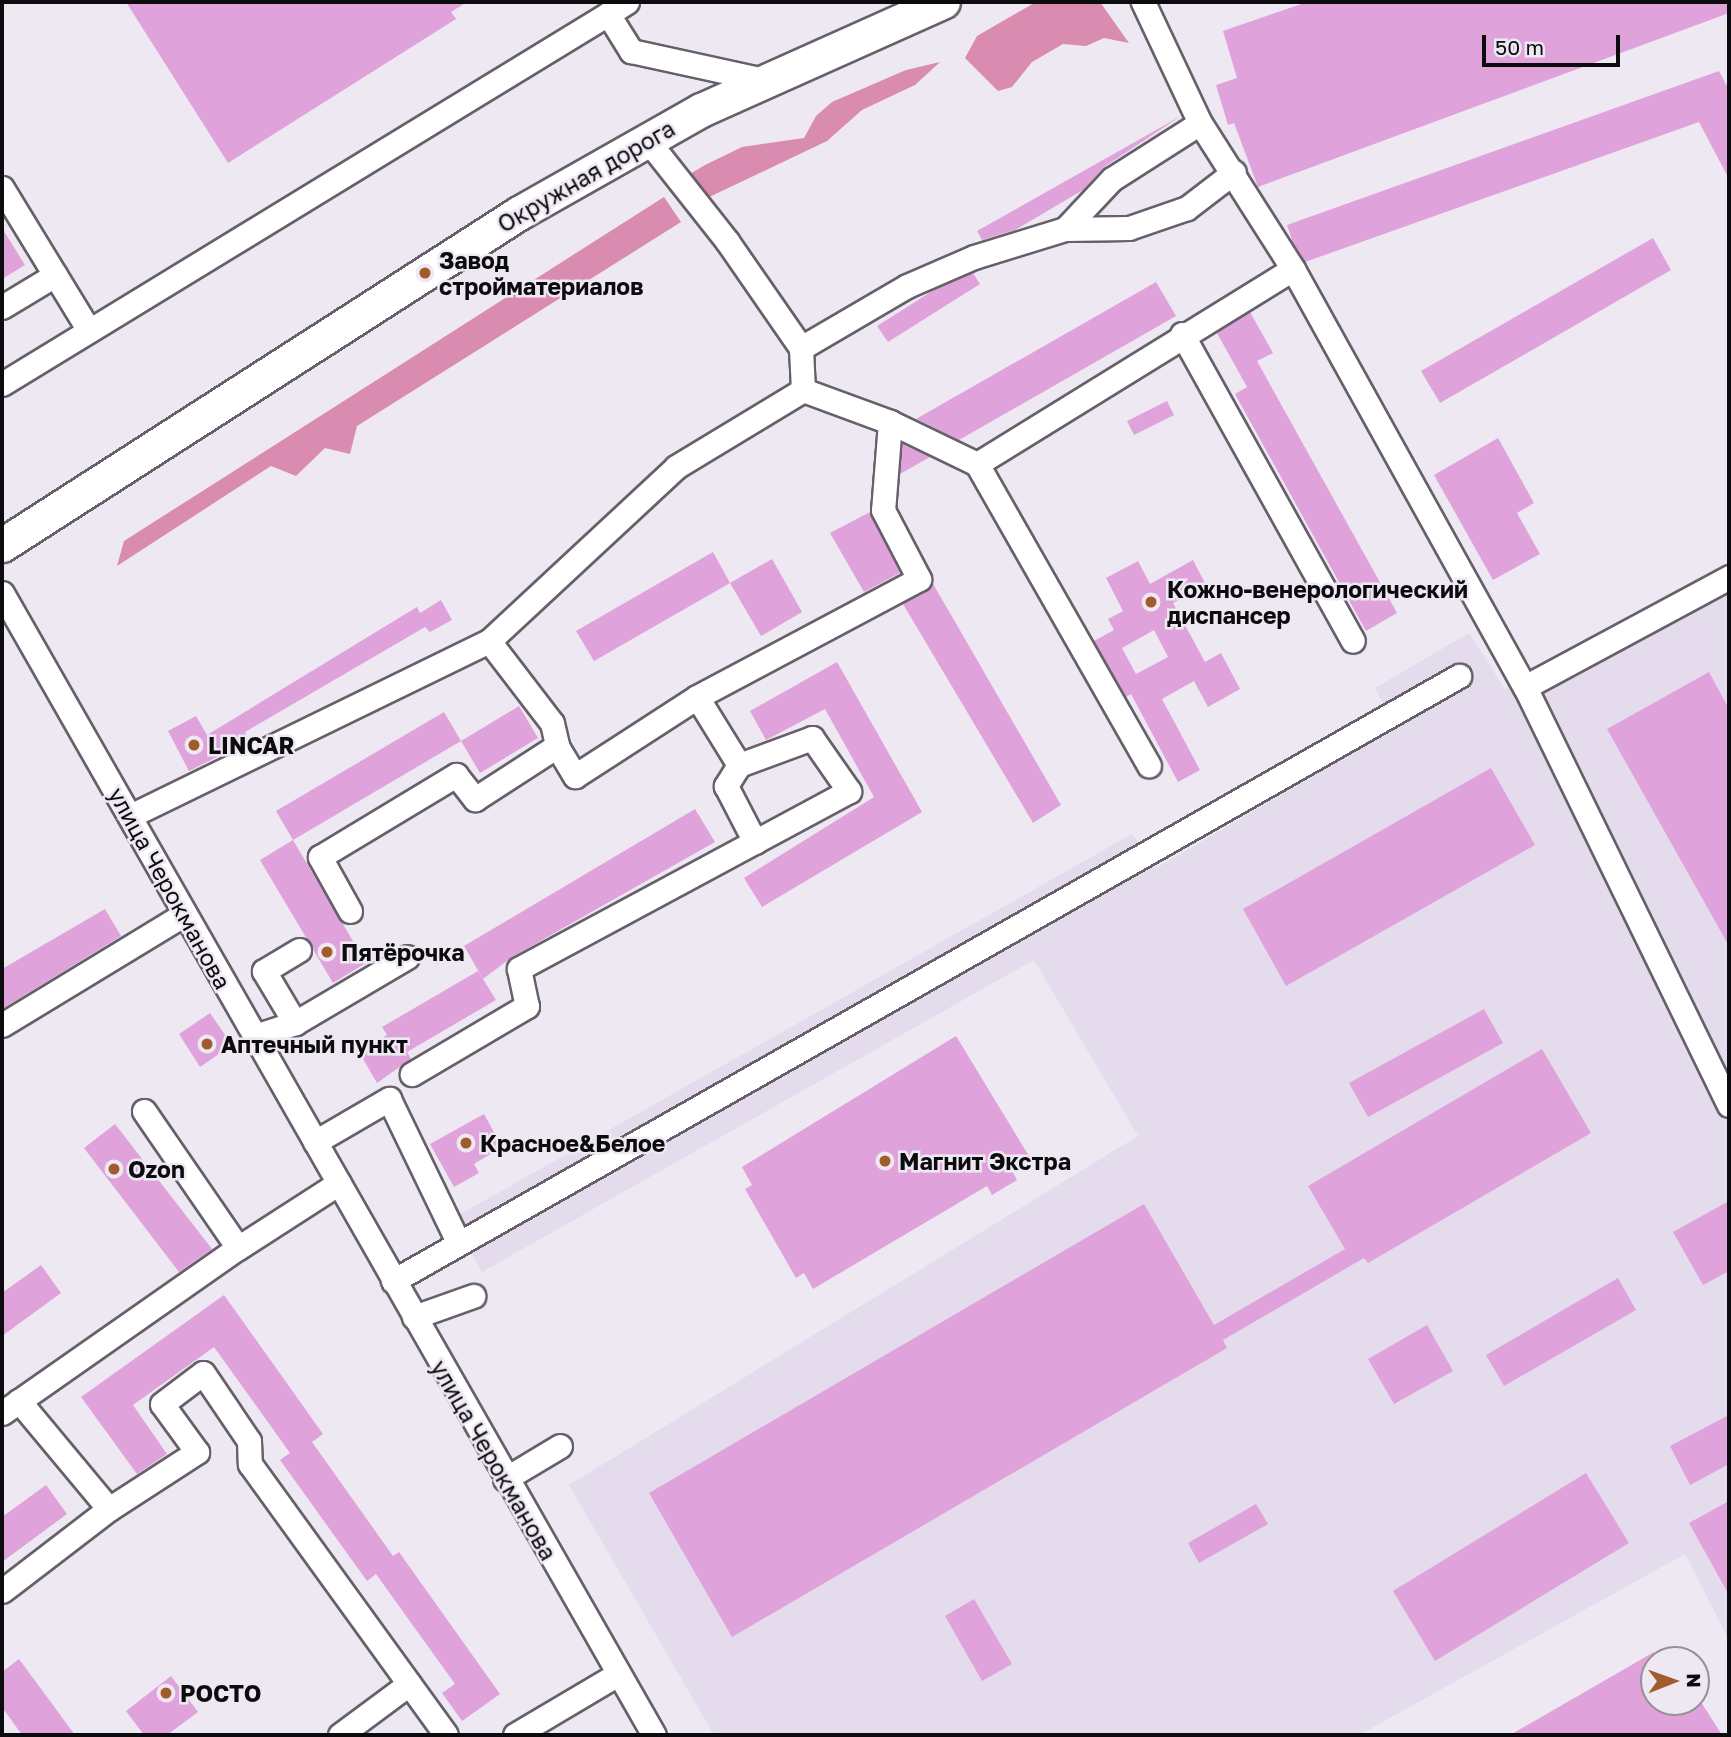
<!DOCTYPE html>
<html>
<head>
<meta charset="utf-8">
<style>
	body { margin:0 }
	#map { position:relative; width:1731px; height:1737px; overflow:hidden; background:#eee8f3; font-family:"Golos Text",sans-serif }
	div>[style] { position:absolute }
	[style*='--x'] { left:calc(var(--x)*1px); top:calc(var(--y)*1px); width:calc(var(--w)*1px); rotate:calc(var(--a)*1deg) }
	.built>* { inset:0; background:#e4dbed }
	.forest>* { inset:0; background:#d98caf }
	.building>* { inset:0; background:#e0a2da }
	.roads { filter:drop-shadow(2px 0 #66606a) drop-shadow(-2px 0 #66606a) drop-shadow(0 2px #66606a) drop-shadow(0 -2px #66606a) }
	.minor>* { height:23px; margin:-11.5px; padding:0 11.5px; transform-origin:11.5px; border-radius:11.5px; background:#fff }
	.highway>* { height:33px; margin:-16.5px; padding:0 16.5px; transform-origin:16.5px; border-radius:16.5px; background:#fff }
	.dots>* { width:19px; height:19px; translate:-50% -50%; box-sizing:border-box; border:4px solid #eee8f3; border-radius:50% }
	span { translate:-50% -50%; white-space:nowrap; text-align:center; line-height:1.15; -webkit-text-stroke:5px #eee8f3; paint-order:stroke }
	.street-label { font-size:23px; color:#0c0b0e }
	.poi-label { font-size:23px; color:#0c0b0e; font-weight:700 }
	.left { translate:0 -50%; text-align:left }
	.frame { position:absolute; inset:0; border:4px solid #0c0b0e; pointer-events:none }
	.north { position:absolute; left:1640px; top:1646px; width:70px; height:70px; box-sizing:border-box; background:#eee8f3; border:2px solid #949097; border-radius:50%; rotate:89deg; font-size:19px; font-weight:700; line-height:28px; text-align:center; color:#0c0b0e }
	.north::after { content:''; display:block; margin:auto; width:24px; height:32px; background:#a05c2d; clip-path:polygon(50% 0,100% 100%,50% 72%,0 100%) }
	.scale { position:absolute; left:1482px; top:35px; width:138px; height:32px; box-sizing:border-box; border:4px solid #0c0b0e; border-top:0; padding-left:9px; font-size:21px; line-height:24px; white-space:nowrap; color:#0c0b0e; -webkit-text-stroke:5px #eee8f3; paint-order:stroke }
</style>
</head>
<body>
<div id="map">
	<div class="built">
		<i style="clip-path:polygon(1729px 567px,1729px 1640px,1685px 1554px,1359px 1735px,714px 1735px,569px 1485px,1138px 1136px,1034px 960px,482px 1272px,452px 1219px,1132px 834px,1156px 868px,1396px 728px,1375px 688px,1469px 633px,1505px 689px)"></i>
	</div>
	<div class="forest">
		<i style="clip-path:polygon(1036px 2px,1100px 2px,1129px 43px,1104px 38px,1086px 46px,1063px 44px,1032px 62px,1012px 87px,998px 91px,965px 58px,977px 36px)"></i>
		<i style="clip-path:polygon(940px 62px,915px 85px,862px 110px,827px 141px,703px 200px,690px 174px,705px 165px,742px 147px,804px 138px,816px 116px,832px 102px,906px 70px)"></i>
		<i style="clip-path:polygon(664px 197px,681px 222px,357px 426px,350px 454px,325px 448px,296px 476px,271px 466px,117px 566px,124px 541px)"></i>
	</div>
	<div class="building">
		<i style="clip-path:polygon(126px 2px,467px 2px,451px 12px,456px 19px,228px 163px)"></i>
		<i style="clip-path:polygon(1307px 2px,1729px 2px,1729px 13px,1258px 187px,1234px 123px,1228px 125px,1216px 85px,1237px 78px,1223px 31px)"></i>
		<i style="clip-path:polygon(1719px 71px,1729px 90px,1729px 179px,1699px 122px,1305px 262px,1293px 243px,1287px 225px)"></i>
		<i style="clip-path:polygon(1181px 116px,1104px 167px,1083px 190px,1015px 230px,982px 240px,977px 231px)"></i>
		<i style="clip-path:polygon(2px 228px,25px 265px,2px 279px)"></i>
		<i style="clip-path:polygon(1653px 238px,1671px 270px,1440px 403px,1421px 371px)"></i>
		<i style="clip-path:polygon(973px 273px,980px 284px,888px 342px,877px 326px,937px 288px)"></i>
		<i style="clip-path:polygon(1156px 282px,1176px 316px,959px 440px,916px 419px)"></i>
		<i style="clip-path:polygon(1250px 312px,1273px 353px,1257px 361px,1397px 613px,1366px 631px,1235px 394px,1247px 387px,1217px 333px)"></i>
		<i style="clip-path:polygon(1167px 401px,1174px 415px,1134px 435px,1127px 421px)"></i>
		<i style="clip-path:polygon(1498px 438px,1534px 503px,1517px 513px,1540px 554px,1493px 580px,1434px 475px)"></i>
		<i style="clip-path:polygon(902px 444px,930px 457px,900px 474px)"></i>
		<i style="clip-path:polygon(870px 512px,900px 573px,864px 592px,830px 533px)"></i>
		<i style="clip-path:polygon(713px 552px,730px 583px,594px 661px,576px 631px)"></i>
		<i style="clip-path:polygon(772px 559px,802px 612px,761px 636px,730px 583px)"></i>
		<i style="clip-path:polygon(evenodd,1193px 560px,1206px 585px,1173px 603px,1205px 662px,1221px 653px,1240px 689px,1208px 707px,1194px 681px,1162px 699px,1200px 770px,1178px 782px,1131px 694px,1126px 697px,1094px 641px,1114px 630px,1108px 619px,1123px 611px,1106px 578px,1138px 561px,1150px 584px,1193px 560px,1154px 630px,1168px 657px,1136px 674px,1122px 648px,1154px 630px)"></i>
		<i style="clip-path:polygon(932px 582px,1061px 805px,1033px 823px,903px 604px,926px 591px)"></i>
		<i style="clip-path:polygon(441px 600px,452px 620px,430px 632px,425px 627px,245px 732px,249px 741px,189px 771px,168px 731px,196px 716px,207px 735px,417px 607px,420px 613px)"></i>
		<i style="clip-path:polygon(837px 662px,922px 812px,762px 907px,744px 878px,874px 797px,825px 709px,766px 740px,750px 711px)"></i>
		<i style="clip-path:polygon(1709px 672px,1729px 709px,1729px 946px,1607px 729px)"></i>
		<i style="clip-path:polygon(519px 706px,538px 738px,480px 773px,461px 741px)"></i>
		<i style="clip-path:polygon(444px 712px,461px 741px,293px 840px,276px 811px)"></i>
		<i style="clip-path:polygon(1491px 768px,1535px 845px,1286px 986px,1243px 909px)"></i>
		<i style="clip-path:polygon(695px 809px,715px 842px,512px 957px,483px 979px,464px 946px)"></i>
		<i style="clip-path:polygon(293px 840px,366px 963px,333px 983px,260px 860px)"></i>
		<i style="clip-path:polygon(105px 909px,121px 936px,2px 1009px,2px 969px)"></i>
		<i style="clip-path:polygon(478px 971px,496px 1000px,407px 1052px,411px 1059px,377px 1083px,359px 1052px,387px 1035px,382px 1027px)"></i>
		<i style="clip-path:polygon(1484px 1009px,1503px 1043px,1368px 1117px,1349px 1083px)"></i>
		<i style="clip-path:polygon(210px 1013px,232px 1045px,200px 1067px,179px 1034px)"></i>
		<i style="clip-path:polygon(956px 1036px,1029px 1156px,1010px 1167px,1017px 1180px,992px 1195px,987px 1186px,813px 1289px,804px 1273px,796px 1278px,745px 1189px,752px 1185px,742px 1167px)"></i>
		<i style="clip-path:polygon(1542px 1049px,1591px 1133px,1368px 1263px,1364px 1258px,1223px 1340px,1227px 1348px,732px 1637px,649px 1493px,1144px 1204px,1214px 1325px,1345px 1249px,1308px 1186px)"></i>
		<i style="clip-path:polygon(484px 1114px,502px 1147px,474px 1164px,479px 1173px,454px 1187px,430px 1144px)"></i>
		<i style="clip-path:polygon(115px 1124px,212px 1249px,179px 1272px,84px 1148px)"></i>
		<i style="clip-path:polygon(1729px 1201px,1729px 1271px,1703px 1285px,1673px 1232px)"></i>
		<i style="clip-path:polygon(41px 1265px,61px 1293px,2px 1336px,2px 1293px)"></i>
		<i style="clip-path:polygon(1618px 1278px,1636px 1310px,1504px 1386px,1486px 1355px)"></i>
		<i style="clip-path:polygon(224px 1295px,323px 1434px,312px 1442px,393px 1556px,399px 1552px,500px 1694px,462px 1721px,442px 1693px,455px 1684px,376px 1574px,367px 1581px,280px 1460px,290px 1453px,214px 1347px,133px 1405px,167px 1454px,137px 1474px,81px 1397px)"></i>
		<i style="clip-path:polygon(1427px 1325px,1453px 1371px,1394px 1404px,1368px 1359px)"></i>
		<i style="clip-path:polygon(1729px 1415px,1729px 1464px,1690px 1485px,1670px 1446px)"></i>
		<i style="clip-path:polygon(1586px 1473px,1629px 1543px,1435px 1661px,1393px 1591px)"></i>
		<i style="clip-path:polygon(46px 1485px,67px 1514px,2px 1562px,2px 1517px)"></i>
		<i style="clip-path:polygon(1729px 1501px,1729px 1595px,1689px 1523px)"></i>
		<i style="clip-path:polygon(1256px 1504px,1268px 1524px,1199px 1563px,1188px 1543px)"></i>
		<i style="clip-path:polygon(974px 1599px,1012px 1664px,982px 1681px,945px 1616px)"></i>
		<i style="clip-path:polygon(1654px 1652px,1654px 1702px,1701px 1702px,1722px 1735px,1510px 1735px)"></i>
		<i style="clip-path:polygon(19px 1659px,75px 1735px,22px 1735px,2px 1707px,2px 1672px)"></i>
		<i style="clip-path:polygon(171px 1676px,198px 1712px,167px 1735px,144px 1735px,126px 1711px)"></i>
	</div>
	<div class="roads">
		<div class="minor">
			<i style="--x:627;--y:2;--w:22;--a:148"></i>
			<i style="--x:608;--y:14;--w:44;--a:58.1"></i>
			<i style="--x:631;--y:51;--w:136;--a:12.3"></i>
			<i style="--x:1143;--y:2;--w:134;--a:64.8"></i>
			<i style="--x:1200;--y:123;--w:173;--a:57.5"></i>
			<i style="--x:1293;--y:269;--w:478;--a:61"></i>
			<i style="--x:1525;--y:687;--w:465;--a:64"></i>
			<i style="--x:648;--y:141;--w:127;--a:51.7"></i>
			<i style="--x:727;--y:241;--w:130;--a:55.3"></i>
			<i style="--x:801;--y:348;--w:42;--a:87.3"></i>
			<i style="--x:803;--y:390;--w:93;--a:20.2"></i>
			<i style="--x:890;--y:422;--w:88;--a:94.5"></i>
			<i style="--x:883;--y:510;--w:78;--a:62.4"></i>
			<i style="--x:919;--y:579;--w:251;--a:152"></i>
			<i style="--x:2;--y:188;--w:165;--a:58.6"></i>
			<i style="--x:1065;--y:229;--w:69;--a:-46.8"></i>
			<i style="--x:1112;--y:179;--w:104;--a:-32.5"></i>
			<i style="--x:2;--y:307;--w:62;--a:-31.1"></i>
			<i style="--x:1182;--y:334;--w:351;--a:60.9"></i>
			<i style="--x:801;--y:348;--w:123;--a:-30.3"></i>
			<i style="--x:907;--y:286;--w:73;--a:-23.4"></i>
			<i style="--x:974;--y:257;--w:95;--a:-17.1"></i>
			<i style="--x:1065;--y:229;--w:64;--a:-0.9"></i>
			<i style="--x:1129;--y:228;--w:61;--a:-19"></i>
			<i style="--x:1187;--y:208;--w:59;--a:-37.5"></i>
			<i style="--x:2;--y:384;--w:710;--a:-31.41"></i>
			<i style="--x:890;--y:422;--w:97;--a:25.8"></i>
			<i style="--x:977;--y:464;--w:347;--a:60.3"></i>
			<i style="--x:977;--y:464;--w:371;--a:-31.7"></i>
			<i style="--x:2;--y:593;--w:1315;--a:60.28"></i>
			<i style="--x:489;--y:641;--w:255;--a:-42.9"></i>
			<i style="--x:676;--y:467;--w:149;--a:-31.2"></i>
			<i style="--x:1525;--y:687;--w:232;--a:-28.3"></i>
			<i style="--x:739;--y:765;--w:25;--a:122"></i>
			<i style="--x:726;--y:786;--w:63;--a:62.6"></i>
			<i style="--x:130;--y:816;--w:399;--a:-26"></i>
			<i style="--x:489;--y:641;--w:103;--a:52.5"></i>
			<i style="--x:552;--y:723;--w:26;--a:77"></i>
			<i style="--x:558;--y:748;--w:33;--a:59"></i>
			<i style="--x:575;--y:776;--w:145;--a:-32.9"></i>
			<i style="--x:697;--y:697;--w:80;--a:58.3"></i>
			<i style="--x:739;--y:765;--w:78;--a:-20.3"></i>
			<i style="--x:812;--y:738;--w:65;--a:55.1"></i>
			<i style="--x:849;--y:791;--w:375;--a:151.7"></i>
			<i style="--x:519;--y:969;--w:38;--a:78"></i>
			<i style="--x:527;--y:1006;--w:134;--a:149.4"></i>
			<i style="--x:350;--y:911;--w:62;--a:-119.1"></i>
			<i style="--x:320;--y:857;--w:159;--a:-31.1"></i>
			<i style="--x:456;--y:775;--w:31;--a:52"></i>
			<i style="--x:475;--y:799;--w:98;--a:-32.9"></i>
			<i style="--x:299;--y:950;--w:41;--a:149"></i>
			<i style="--x:264;--y:971;--w:61;--a:59.2"></i>
			<i style="--x:295;--y:1023;--w:130;--a:-30.5"></i>
			<i style="--x:2;--y:1025;--w:212;--a:-31.3"></i>
			<i style="--x:255;--y:1036;--w:42;--a:-18"></i>
			<i style="--x:144;--y:1111;--w:166;--a:55.5"></i>
			<i style="--x:315;--y:1142;--w:86;--a:-30.2"></i>
			<i style="--x:389;--y:1099;--w:159;--a:64.2"></i>
			<i style="--x:393;--y:1281;--w:1226;--a:-29.58"></i>
			<i style="--x:414;--y:1317;--w:63;--a:-19.6"></i>
			<i style="--x:2;--y:1413;--w:288;--a:-35"></i>
			<i style="--x:238;--y:1248;--w:120;--a:-32.8"></i>
			<i style="--x:505;--y:1479;--w:64;--a:-31"></i>
			<i style="--x:109;--y:1509;--w:105;--a:-32.9"></i>
			<i style="--x:197;--y:1452;--w:59;--a:-126.1"></i>
			<i style="--x:162;--y:1404;--w:51;--a:-37.1"></i>
			<i style="--x:203;--y:1373;--w:82;--a:55.9"></i>
			<i style="--x:249;--y:1441;--w:23;--a:88"></i>
			<i style="--x:250;--y:1464;--w:334;--a:54.1"></i>
			<i style="--x:2;--y:1591;--w:135;--a:-37.5"></i>
			<i style="--x:109;--y:1509;--w:141;--a:-129.8"></i>
			<i style="--x:340;--y:1735;--w:86;--a:-36.5"></i>
			<i style="--x:515;--y:1735;--w:117;--a:-30.7"></i>
		</div>
		<div class="highway">
			<i style="--x:2;--y:545;--w:614;--a:-32.71"></i>
			<i style="--x:519;--y:213;--w:209;--a:-29.5"></i>
			<i style="--x:701;--y:110;--w:265;--a:-24.1"></i>
		</div>
	</div>
	<div class="dots">
		<i style="left:425px;top:273px;background:#a05c2d"></i>
		<i style="left:1151px;top:602px;background:#a05c2d"></i>
		<i style="left:194px;top:745px;background:#a05c2d"></i>
		<i style="left:327px;top:952px;background:#a05c2d"></i>
		<i style="left:207px;top:1044px;background:#a05c2d"></i>
		<i style="left:466px;top:1143px;background:#a05c2d"></i>
		<i style="left:885px;top:1161px;background:#a05c2d"></i>
		<i style="left:114px;top:1169px;background:#a05c2d"></i>
		<i style="left:166px;top:1693px;background:#a05c2d"></i>
	</div>
	<div class="street-label">
		<span style="left:586px;top:176px;rotate:-30deg">Окружная дорога</span>
		<span style="left:170px;top:888px;rotate:61deg">улица Черокманова</span>
		<span style="left:494px;top:1460px;rotate:60deg">улица Черокманова</span>
	</div>
	<div class="poi-label">
		<span class="left" style="left:439px;top:273px">Завод<br>стройматериалов</span>
		<span class="left" style="left:1167px;top:602px">Кожно-венерологический<br>диспансер</span>
		<span class="left" style="left:208px;top:745px">LINCAR</span>
		<span class="left" style="left:341px;top:952px">Пятёрочка</span>
		<span class="left" style="left:221px;top:1044px">Аптечный пункт</span>
		<span class="left" style="left:480px;top:1143px">Красное&amp;Белое</span>
		<span class="left" style="left:899px;top:1161px">Магнит Экстра</span>
		<span class="left" style="left:128px;top:1169px">Ozon</span>
		<span class="left" style="left:180px;top:1693px">РОСТО</span>
	</div>
	<div class="frame"></div>
	<div class="north">N</div>
	<div class="scale">50 m</div>
</div>
</body>
</html>
